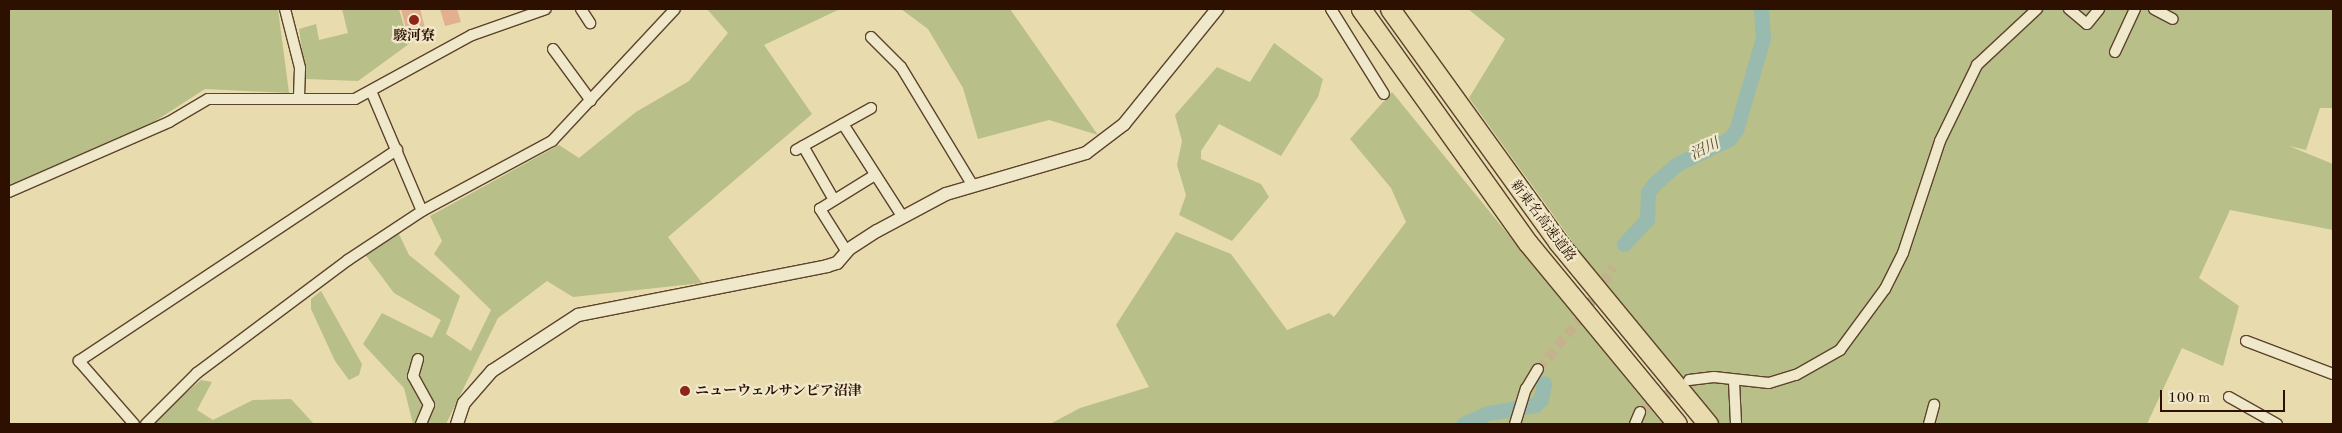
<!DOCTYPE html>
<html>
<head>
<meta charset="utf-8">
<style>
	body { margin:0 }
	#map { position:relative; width:2342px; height:433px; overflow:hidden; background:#e8dbae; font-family:"Old Standard TT","Noto Serif JP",serif }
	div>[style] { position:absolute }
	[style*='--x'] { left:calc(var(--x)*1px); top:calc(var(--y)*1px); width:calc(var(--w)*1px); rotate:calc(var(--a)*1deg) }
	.green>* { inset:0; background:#b9bf88 }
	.river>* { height:15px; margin:-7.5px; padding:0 7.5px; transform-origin:7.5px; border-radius:7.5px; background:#98baaf }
	.building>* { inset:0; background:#e3b08f }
	.minor-tunnel>* { height:10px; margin-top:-5px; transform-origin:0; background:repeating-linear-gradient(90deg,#c3b28b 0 10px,transparent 0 15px) }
	.roads { filter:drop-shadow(1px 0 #5c432c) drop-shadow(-1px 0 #5c432c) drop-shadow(0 1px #5c432c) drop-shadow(0 -1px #5c432c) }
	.minor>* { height:10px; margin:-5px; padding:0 5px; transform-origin:5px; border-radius:5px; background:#f0e8ca }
	.tertiary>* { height:12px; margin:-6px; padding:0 6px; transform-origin:6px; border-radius:6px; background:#f0e8ca }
	.motorway>* { height:19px; margin:-9.5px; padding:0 9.5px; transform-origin:9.5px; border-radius:9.5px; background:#e8dbae }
	.dots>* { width:14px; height:14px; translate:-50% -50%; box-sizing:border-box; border:2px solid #f0e8ca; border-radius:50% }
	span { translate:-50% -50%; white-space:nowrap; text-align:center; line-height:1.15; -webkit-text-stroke:4.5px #f0e8ca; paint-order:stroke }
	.poi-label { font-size:14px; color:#2e1000; font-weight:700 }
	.left { translate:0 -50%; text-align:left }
	.street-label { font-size:14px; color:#2e1000 }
	.water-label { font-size:15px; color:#534c3d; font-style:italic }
	.frame { position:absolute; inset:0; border:10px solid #2e1000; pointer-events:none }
	.scale { position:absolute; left:2160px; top:390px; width:125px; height:22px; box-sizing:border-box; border:2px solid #2e1000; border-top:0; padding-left:6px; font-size:15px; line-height:18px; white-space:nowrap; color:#2e1000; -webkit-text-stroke:4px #f0e8ca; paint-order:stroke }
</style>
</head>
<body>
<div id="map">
	<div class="green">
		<i style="clip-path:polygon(9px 9px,278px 9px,289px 93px,205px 89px,146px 127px,9px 187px)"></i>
		<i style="clip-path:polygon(342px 9px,399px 9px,409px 44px,358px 81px,306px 79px,299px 29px,316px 24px,319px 40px,348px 33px)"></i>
		<i style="clip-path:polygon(707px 9px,840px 9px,764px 45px,812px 114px,668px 237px,702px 283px,573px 297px,547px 281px,498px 318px,446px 424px,413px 424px,404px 388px,363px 344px,382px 313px,432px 338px,441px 320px,394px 293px,364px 253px,397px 230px,409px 255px,460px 296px,446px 334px,471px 351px,491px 310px,434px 254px,442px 241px,430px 216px,559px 145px,579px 158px,636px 112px,689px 81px,728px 33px)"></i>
		<i style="clip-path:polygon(901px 9px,1010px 9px,1098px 135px,1049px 120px,978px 139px,963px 88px,928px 29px)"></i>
		<i style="clip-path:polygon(1468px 9px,2333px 9px,2333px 108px,2320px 108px,2306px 150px,2289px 146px,2333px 164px,2333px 230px,2230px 210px,2199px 278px,2239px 306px,2223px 366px,2182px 348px,2147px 424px,1719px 424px,1644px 341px,1469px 98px,1505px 39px)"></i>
		<i style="clip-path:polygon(1274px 43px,1323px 79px,1318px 97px,1281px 156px,1219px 124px,1201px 151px,1201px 159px,1261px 184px,1269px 197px,1232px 241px,1179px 215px,1186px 195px,1177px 165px,1182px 141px,1175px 115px,1217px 67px,1250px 82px)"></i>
		<i style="clip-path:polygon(1392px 92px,1663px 424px,1050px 424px,1080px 408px,1149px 387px,1116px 325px,1176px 232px,1231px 254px,1287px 330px,1329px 313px,1334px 317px,1406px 222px,1391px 188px,1350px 139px)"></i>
		<i style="clip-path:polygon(321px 291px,362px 364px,359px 375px,349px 380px,335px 361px,311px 309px,311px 299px)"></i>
		<i style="clip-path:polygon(201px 380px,212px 382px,197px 410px,213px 420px,253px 400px,291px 399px,314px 424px,149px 424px)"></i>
	</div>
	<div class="river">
		<i style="--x:1624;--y:244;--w:34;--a:-47"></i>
		<i style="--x:1647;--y:219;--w:27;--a:-88"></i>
		<i style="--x:1648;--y:192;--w:11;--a:-52"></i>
		<i style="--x:1655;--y:183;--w:29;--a:-41"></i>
		<i style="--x:1677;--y:164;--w:58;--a:-25.7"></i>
		<i style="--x:1729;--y:139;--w:11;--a:-52"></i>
		<i style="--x:1736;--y:130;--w:96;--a:-73.6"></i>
		<i style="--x:1763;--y:38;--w:29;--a:-94"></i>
		<i style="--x:1463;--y:424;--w:27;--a:-24"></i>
		<i style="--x:1488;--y:413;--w:48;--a:-9.7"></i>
		<i style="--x:1535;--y:405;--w:8;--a:-45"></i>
		<i style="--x:1541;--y:399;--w:16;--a:-79"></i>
	</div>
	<div class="building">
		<i style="clip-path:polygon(401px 9px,420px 9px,426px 32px,408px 36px)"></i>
		<i style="clip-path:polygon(440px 9px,457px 9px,461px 22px,445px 26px)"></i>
	</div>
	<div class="minor-tunnel">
		<i style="--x:1538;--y:369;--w:63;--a:-49.5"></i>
		<i style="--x:1579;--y:321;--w:64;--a:-57.8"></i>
		<i style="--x:1640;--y:412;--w:50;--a:-32.7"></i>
	</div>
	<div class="roads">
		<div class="minor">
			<i style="--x:285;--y:9;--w:61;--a:75.7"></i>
			<i style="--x:300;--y:68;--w:31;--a:92"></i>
			<i style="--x:581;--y:9;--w:17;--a:57"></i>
			<i style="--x:1331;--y:9;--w:100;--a:58.1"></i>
			<i style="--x:2069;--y:9;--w:23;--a:40"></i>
			<i style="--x:2087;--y:24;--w:19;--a:-51"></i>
			<i style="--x:2154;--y:9;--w:21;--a:28"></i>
			<i style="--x:871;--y:37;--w:42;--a:45"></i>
			<i style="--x:901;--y:67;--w:139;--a:58.8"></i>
			<i style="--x:553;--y:49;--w:64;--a:53.8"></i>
			<i style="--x:2115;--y:52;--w:47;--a:-65.1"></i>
			<i style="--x:371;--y:91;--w:130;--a:67"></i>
			<i style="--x:843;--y:124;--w:109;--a:57.3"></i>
			<i style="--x:803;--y:146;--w:62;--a:60.1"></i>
			<i style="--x:796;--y:150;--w:86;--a:-29.2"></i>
			<i style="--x:9;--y:192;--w:175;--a:-23.6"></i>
			<i style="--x:169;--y:122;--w:45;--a:-30.5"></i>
			<i style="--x:208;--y:99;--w:147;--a:0"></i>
			<i style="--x:355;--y:99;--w:133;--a:-28.7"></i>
			<i style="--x:472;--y:35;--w:78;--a:-19.4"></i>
			<i style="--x:847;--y:252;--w:51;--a:-122.1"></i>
			<i style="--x:820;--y:209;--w:65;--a:-31.7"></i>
			<i style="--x:2246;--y:341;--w:93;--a:20.8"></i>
			<i style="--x:418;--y:359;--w:18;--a:106"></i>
			<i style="--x:413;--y:376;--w:33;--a:61"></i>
			<i style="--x:429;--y:405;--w:21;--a:113"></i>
			<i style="--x:1689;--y:380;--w:25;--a:-7"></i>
			<i style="--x:1714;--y:377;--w:55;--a:6.2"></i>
			<i style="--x:1769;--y:383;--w:28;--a:-17"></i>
			<i style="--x:1796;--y:375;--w:51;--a:-29.6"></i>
			<i style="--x:1840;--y:350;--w:76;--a:-53.6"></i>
			<i style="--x:1885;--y:289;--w:40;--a:-63.4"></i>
			<i style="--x:1903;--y:253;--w:118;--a:-71.7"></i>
			<i style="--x:1940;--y:141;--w:85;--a:-64"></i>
			<i style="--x:1977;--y:65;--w:82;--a:-43"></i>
			<i style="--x:1734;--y:381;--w:43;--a:87.3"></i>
			<i style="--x:2229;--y:397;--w:55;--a:29.4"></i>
			<i style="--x:134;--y:424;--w:84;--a:-131.1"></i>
			<i style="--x:79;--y:361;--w:382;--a:-33.6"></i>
			<i style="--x:146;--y:424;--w:72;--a:-45"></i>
			<i style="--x:197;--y:373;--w:189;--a:-36.8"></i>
			<i style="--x:348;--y:260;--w:89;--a:-33.5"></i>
			<i style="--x:422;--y:211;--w:148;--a:-28.3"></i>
			<i style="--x:552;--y:141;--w:180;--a:-47"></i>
			<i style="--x:1515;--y:424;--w:37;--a:-73"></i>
			<i style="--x:1526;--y:389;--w:23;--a:-59"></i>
			<i style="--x:1635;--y:424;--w:13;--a:-67"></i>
			<i style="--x:1929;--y:424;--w:20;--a:-75"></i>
		</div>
		<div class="tertiary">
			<i style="--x:457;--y:424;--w:22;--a:-72"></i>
			<i style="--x:464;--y:403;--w:43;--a:-48.8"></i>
			<i style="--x:492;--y:371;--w:103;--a:-33.1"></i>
			<i style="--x:578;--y:315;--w:254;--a:-11.1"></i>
			<i style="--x:827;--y:266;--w:10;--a:-17"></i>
			<i style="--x:837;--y:263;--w:18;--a:-49"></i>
			<i style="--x:849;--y:249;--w:33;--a:-33"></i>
			<i style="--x:877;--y:231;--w:78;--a:-28.2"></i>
			<i style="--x:946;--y:194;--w:146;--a:-16.3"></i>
			<i style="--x:1086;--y:153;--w:48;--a:-37.3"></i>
			<i style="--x:1124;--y:124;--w:148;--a:-51"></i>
		</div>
		<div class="motorway">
			<i style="--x:1361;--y:9;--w:287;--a:54.5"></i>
			<i style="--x:1528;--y:243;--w:234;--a:50.5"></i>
			<i style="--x:1390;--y:9;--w:287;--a:54.2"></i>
			<i style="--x:1558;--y:242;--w:236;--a:50.5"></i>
		</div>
	</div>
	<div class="dots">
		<i style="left:414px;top:20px;background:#8f2418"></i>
		<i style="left:685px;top:391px;background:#8f2418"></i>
	</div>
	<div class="poi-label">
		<span style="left:414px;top:36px">駿河寮</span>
		<span class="left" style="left:695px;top:391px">ニューウェルサンピア沼津</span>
	</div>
	<div class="street-label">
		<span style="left:1543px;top:221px;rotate:53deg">新東名高速道路</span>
	</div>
	<div class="water-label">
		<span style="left:1705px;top:150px;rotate:-26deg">沼川</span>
	</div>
	<div class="frame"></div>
	<div class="scale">100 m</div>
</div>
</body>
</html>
